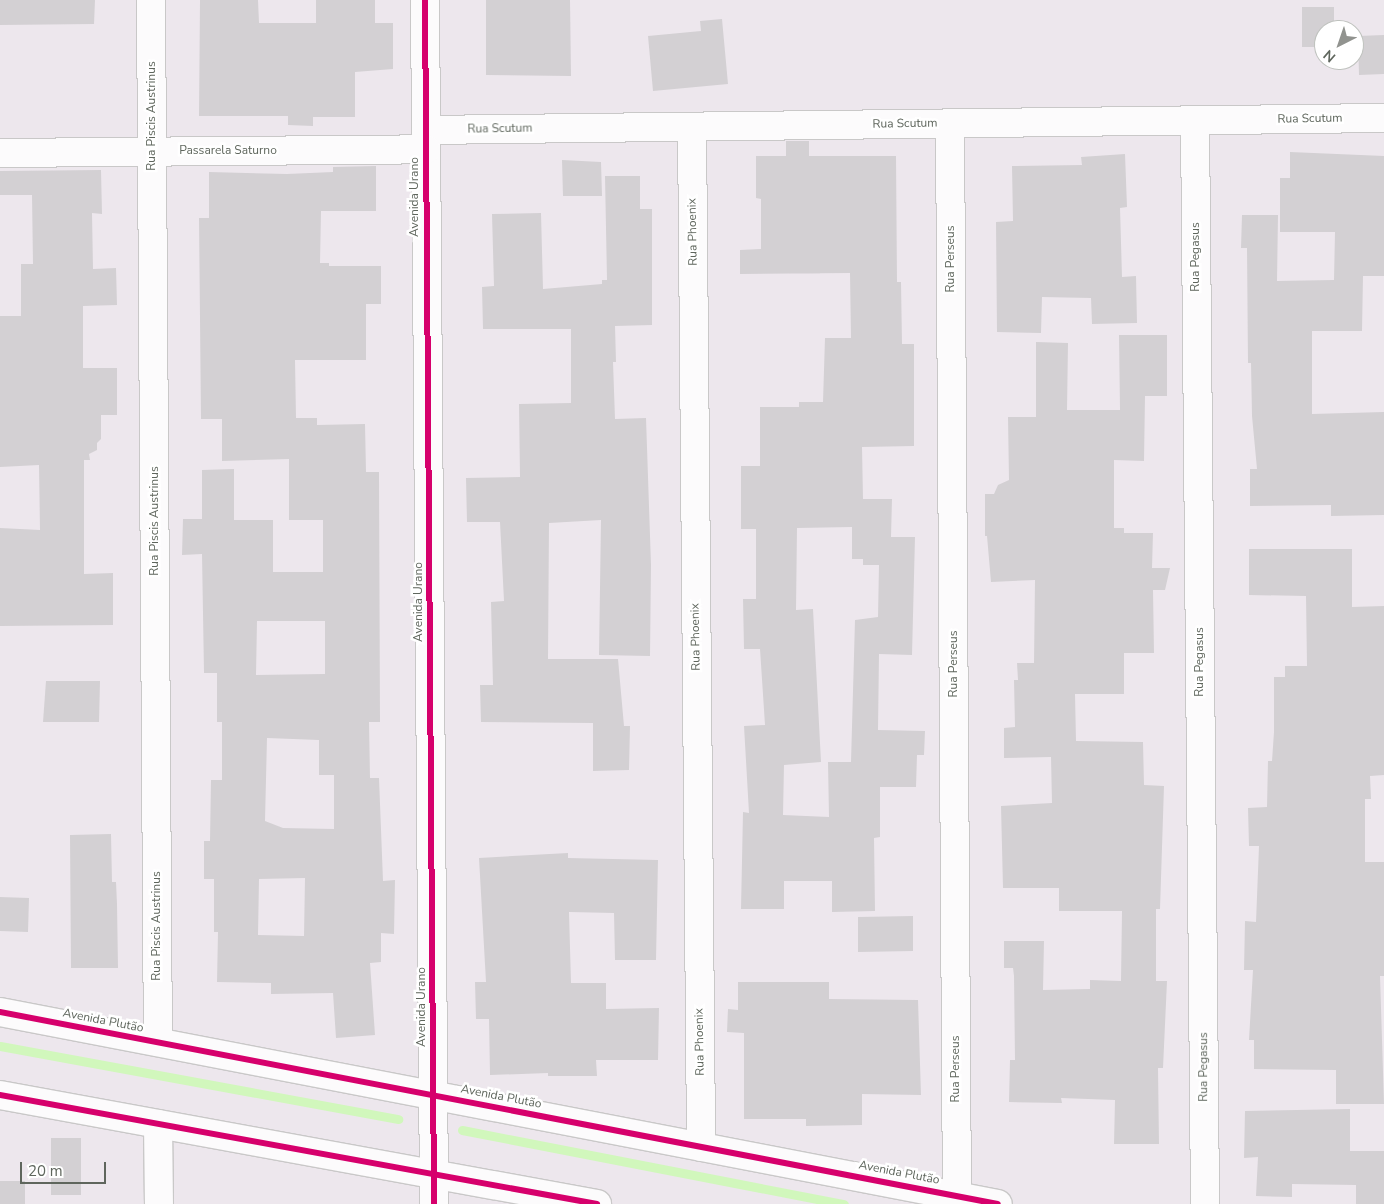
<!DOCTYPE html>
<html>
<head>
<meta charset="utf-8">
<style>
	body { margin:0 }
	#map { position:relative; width:1384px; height:1204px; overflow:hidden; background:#ede7ed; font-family:"Nunito Sans",sans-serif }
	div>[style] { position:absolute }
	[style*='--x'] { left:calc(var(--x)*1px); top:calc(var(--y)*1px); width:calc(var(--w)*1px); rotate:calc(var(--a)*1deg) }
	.stream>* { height:9px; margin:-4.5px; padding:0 4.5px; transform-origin:4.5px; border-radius:4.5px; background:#d1f7bc }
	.building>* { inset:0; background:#d3d0d3 }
	.roads { filter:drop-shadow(1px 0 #c9c8c8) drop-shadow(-1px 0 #c9c8c8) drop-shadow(0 1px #c9c8c8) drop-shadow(0 -1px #c9c8c8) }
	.minor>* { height:28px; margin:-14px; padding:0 14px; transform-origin:14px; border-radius:14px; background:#fcfbfc }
	.cycleway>* { height:6px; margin:-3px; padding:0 3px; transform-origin:3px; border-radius:3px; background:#d6006c }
	span { translate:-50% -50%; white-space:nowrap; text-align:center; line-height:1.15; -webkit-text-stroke:5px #fff; paint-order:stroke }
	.street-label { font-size:12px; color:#5f665d }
	.north { position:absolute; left:1314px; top:20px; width:50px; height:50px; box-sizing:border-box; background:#fff; border:1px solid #bfc2be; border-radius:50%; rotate:221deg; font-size:14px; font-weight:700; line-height:20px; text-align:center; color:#5f665d }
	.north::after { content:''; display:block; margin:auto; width:18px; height:22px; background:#91938f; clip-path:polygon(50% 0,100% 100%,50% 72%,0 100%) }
	.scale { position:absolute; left:20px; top:1162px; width:86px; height:22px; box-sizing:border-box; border:2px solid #5f665d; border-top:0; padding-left:6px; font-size:15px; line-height:18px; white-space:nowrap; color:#5f665d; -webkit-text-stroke:4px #fff; paint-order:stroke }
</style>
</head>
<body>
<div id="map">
	<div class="stream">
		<i style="--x:0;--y:1046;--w:405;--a:10.4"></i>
		<i style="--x:462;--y:1130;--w:389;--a:11"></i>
	</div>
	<div class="building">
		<i style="clip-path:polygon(0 0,95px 0,94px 24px,0 25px)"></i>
		<i style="clip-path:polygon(200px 0,258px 0,259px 23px,316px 23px,316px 0,375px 0,375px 23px,393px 23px,393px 69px,355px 72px,355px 117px,313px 117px,313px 126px,288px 125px,288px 116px,199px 116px)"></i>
		<i style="clip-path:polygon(486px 0,570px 0,571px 76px,486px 75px)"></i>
		<i style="clip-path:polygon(1302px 7px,1334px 7px,1334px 30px,1324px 30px,1324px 47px,1302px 47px)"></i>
		<i style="clip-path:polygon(722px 19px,728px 84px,653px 91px,648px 36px,701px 31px,700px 21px)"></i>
		<i style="clip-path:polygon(1384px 35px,1384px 74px,1359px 75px,1358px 36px)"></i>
		<i style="clip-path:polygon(evenodd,786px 141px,809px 141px,809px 156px,896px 156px,897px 282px,901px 282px,902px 344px,914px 344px,914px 446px,862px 447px,863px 499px,892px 499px,891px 537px,915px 537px,912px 655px,879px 654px,878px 730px,925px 731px,924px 755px,917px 755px,916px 787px,880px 787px,880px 837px,874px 838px,875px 911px,832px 912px,832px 881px,784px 881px,784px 909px,741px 909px,743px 812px,749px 813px,744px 726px,765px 725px,760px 649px,744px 649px,743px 599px,756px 599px,756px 529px,741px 529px,741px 466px,760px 466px,760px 407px,799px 407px,799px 402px,823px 402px,825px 338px,851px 338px,850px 273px,740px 274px,740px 250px,761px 249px,761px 199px,756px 198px,756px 156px,786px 156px,786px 141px,852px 527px,852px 559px,863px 559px,863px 565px,879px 565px,878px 617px,855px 620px,851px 762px,828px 762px,829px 817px,783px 815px,784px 765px,821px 762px,813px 609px,796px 610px,797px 528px,852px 527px)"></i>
		<i style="clip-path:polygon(1290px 152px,1384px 156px,1384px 276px,1363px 276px,1362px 331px,1312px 331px,1312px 414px,1384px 412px,1384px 515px,1331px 516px,1331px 505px,1250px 506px,1250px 469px,1257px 469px,1252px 416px,1251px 363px,1248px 363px,1247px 248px,1241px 248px,1242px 215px,1278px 215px,1277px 281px,1334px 280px,1335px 232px,1280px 232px,1280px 178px,1290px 178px)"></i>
		<i style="clip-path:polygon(1125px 154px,1127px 207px,1120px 208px,1122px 277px,1136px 276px,1137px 323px,1092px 324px,1091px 298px,1042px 297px,1041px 333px,997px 332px,996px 222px,1013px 221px,1012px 166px,1082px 165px,1081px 157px)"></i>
		<i style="clip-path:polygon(562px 160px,601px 162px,602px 196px,563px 196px)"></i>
		<i style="clip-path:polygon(evenodd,376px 166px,376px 211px,321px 211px,320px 263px,329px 263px,329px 266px,381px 266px,381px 304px,366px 304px,366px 360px,295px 360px,296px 418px,317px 418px,317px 425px,365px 424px,366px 472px,379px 472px,380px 722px,369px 722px,370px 778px,379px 778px,383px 881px,395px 880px,394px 934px,381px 933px,381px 962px,370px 963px,375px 1035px,336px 1038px,333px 993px,271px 994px,271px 983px,217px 982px,218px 932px,214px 932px,214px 879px,204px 879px,204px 841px,210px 841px,211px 780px,222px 780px,222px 722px,217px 722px,217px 673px,204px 673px,202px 554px,182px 555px,183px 519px,202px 519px,202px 470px,234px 469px,234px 520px,273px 520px,273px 572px,323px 572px,323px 520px,289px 520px,289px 459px,222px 461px,222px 419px,201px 419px,199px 218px,209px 218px,209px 172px,287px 174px,333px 172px,333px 167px,376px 166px,257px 621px,325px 621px,325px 674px,256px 675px,257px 621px,376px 166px,267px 738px,319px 740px,319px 775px,334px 775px,334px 829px,283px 828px,265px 821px,267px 738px,376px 166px,305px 878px,304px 936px,258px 935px,259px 879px,305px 878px)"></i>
		<i style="clip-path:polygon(101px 170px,102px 214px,92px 213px,93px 269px,116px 268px,117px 305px,83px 306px,83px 368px,117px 368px,117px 415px,101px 415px,101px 439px,97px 443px,97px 450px,89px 454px,90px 460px,84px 460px,84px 574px,113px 573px,113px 625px,0 626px,0 528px,40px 530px,39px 465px,0 467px,0 316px,21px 316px,21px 264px,33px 264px,32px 195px,0 195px,0 171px)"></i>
		<i style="clip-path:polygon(605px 176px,640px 176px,640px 209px,652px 209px,652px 325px,615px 326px,616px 362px,613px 362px,615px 419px,646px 418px,651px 565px,650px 656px,599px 655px,601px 520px,549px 523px,548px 659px,618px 659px,624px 726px,630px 726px,629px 770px,593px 771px,593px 723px,481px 722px,480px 685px,493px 685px,491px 602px,504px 601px,500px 522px,467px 522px,466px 478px,520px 477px,519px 404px,571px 403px,571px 329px,483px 329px,482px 287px,494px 286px,492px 214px,541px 213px,543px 289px,602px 284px,602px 280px,607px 280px)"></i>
		<i style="clip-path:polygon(1119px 335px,1167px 335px,1167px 396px,1145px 396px,1144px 461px,1114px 460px,1114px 528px,1124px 528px,1124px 533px,1153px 533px,1152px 568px,1170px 568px,1165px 590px,1153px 590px,1154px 653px,1124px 653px,1124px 694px,1075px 694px,1076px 741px,1143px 742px,1144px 785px,1164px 786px,1160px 909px,1156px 909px,1156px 981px,1167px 981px,1163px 1068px,1158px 1068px,1159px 1144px,1114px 1144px,1115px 1100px,1061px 1098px,1062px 1103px,1009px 1102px,1010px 1060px,1015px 1060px,1014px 976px,1013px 968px,1004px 968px,1004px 941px,1044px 941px,1043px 990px,1090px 989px,1090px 980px,1121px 981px,1122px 911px,1059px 911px,1059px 888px,1003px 888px,1001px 806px,1052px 803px,1051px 757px,1004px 758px,1004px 728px,1015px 727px,1014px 680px,1018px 680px,1017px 663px,1034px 663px,1035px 580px,991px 582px,987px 536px,985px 536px,985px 494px,994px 494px,998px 485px,1009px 480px,1008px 417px,1036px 417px,1036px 342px,1068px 343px,1067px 410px,1120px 410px)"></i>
		<i style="clip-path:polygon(1249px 549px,1352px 549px,1352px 607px,1384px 606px,1384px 775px,1370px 776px,1371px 799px,1365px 799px,1365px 862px,1384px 862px,1384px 976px,1380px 976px,1384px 1104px,1336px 1104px,1336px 1070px,1254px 1069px,1254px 1040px,1249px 1040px,1253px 970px,1244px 970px,1245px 921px,1256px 922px,1259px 846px,1249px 846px,1248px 808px,1267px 807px,1268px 761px,1272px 761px,1274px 732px,1274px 677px,1285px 677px,1285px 666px,1307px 666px,1306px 596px,1249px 595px)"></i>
		<i style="clip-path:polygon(46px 681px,100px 681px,99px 722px,43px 722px)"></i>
		<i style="clip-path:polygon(111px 834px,112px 882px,116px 882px,117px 904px,118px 968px,71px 968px,70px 835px)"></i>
		<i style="clip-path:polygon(568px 853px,568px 858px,658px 860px,656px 960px,615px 960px,614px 913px,569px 912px,571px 983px,606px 983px,606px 1009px,659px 1008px,658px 1060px,596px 1060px,597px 1076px,548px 1076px,548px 1073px,490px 1075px,489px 1019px,476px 1019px,475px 982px,486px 982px,479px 858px)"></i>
		<i style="clip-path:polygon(0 897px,29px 898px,28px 932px,0 931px)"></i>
		<i style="clip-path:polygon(913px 916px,913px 951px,858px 952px,858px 917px)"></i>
		<i style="clip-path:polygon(738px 982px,829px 982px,829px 999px,918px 1000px,921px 1095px,862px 1094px,862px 1125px,806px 1126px,806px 1119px,744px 1119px,744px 1033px,727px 1032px,728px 1009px,738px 1010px)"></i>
		<i style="clip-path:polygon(1350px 1109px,1350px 1151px,1384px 1151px,1384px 1204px,1356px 1204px,1356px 1185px,1292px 1184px,1292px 1197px,1256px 1196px,1258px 1157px,1244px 1158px,1245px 1111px)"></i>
		<i style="clip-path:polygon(51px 1138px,81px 1138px,81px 1195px,51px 1195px)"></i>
		<i style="clip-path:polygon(0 1181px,25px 1181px,25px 1204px,0 1204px)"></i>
	</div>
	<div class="roads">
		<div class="minor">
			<i style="--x:151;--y:0;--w:1042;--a:89.62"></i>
			<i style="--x:425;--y:0;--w:1204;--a:89.57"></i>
			<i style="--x:1195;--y:121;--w:1083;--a:89.47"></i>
			<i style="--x:950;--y:124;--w:1080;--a:89.63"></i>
			<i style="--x:692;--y:127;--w:1020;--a:89.49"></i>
			<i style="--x:426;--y:130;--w:958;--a:-0.72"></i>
			<i style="--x:0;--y:153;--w:426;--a:-0.5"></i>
			<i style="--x:0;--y:1012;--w:1016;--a:10.89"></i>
			<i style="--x:0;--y:1095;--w:607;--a:10.35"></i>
			<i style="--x:158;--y:1124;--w:80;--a:89.3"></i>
		</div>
	</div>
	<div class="cycleway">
		<i style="--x:425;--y:0;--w:1204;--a:89.57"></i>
		<i style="--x:0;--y:1012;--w:1016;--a:10.89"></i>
		<i style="--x:0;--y:1095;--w:607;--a:10.35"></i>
	</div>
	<div class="street-label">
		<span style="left:152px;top:116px;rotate:-90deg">Rua Piscis Austrinus</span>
		<span style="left:1310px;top:119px;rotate:-1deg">Rua Scutum</span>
		<span style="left:905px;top:124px;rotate:-1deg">Rua Scutum</span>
		<span style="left:500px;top:129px;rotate:-1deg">Rua Scutum</span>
		<span style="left:228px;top:151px">Passarela Saturno</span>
		<span style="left:415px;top:197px;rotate:-90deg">Avenida Urano</span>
		<span style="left:693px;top:232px;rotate:-91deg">Rua Phoenix</span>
		<span style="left:1196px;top:257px;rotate:-90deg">Rua Pegasus</span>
		<span style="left:951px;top:259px;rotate:-90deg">Rua Perseus</span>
		<span style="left:155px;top:521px;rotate:-90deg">Rua Piscis Austrinus</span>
		<span style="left:419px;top:602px;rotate:-90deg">Avenida Urano</span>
		<span style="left:696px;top:637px;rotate:-91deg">Rua Phoenix</span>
		<span style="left:1200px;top:662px;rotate:-90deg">Rua Pegasus</span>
		<span style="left:954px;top:664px;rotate:-90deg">Rua Perseus</span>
		<span style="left:157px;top:926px;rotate:-90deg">Rua Piscis Austrinus</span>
		<span style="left:422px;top:1007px;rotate:-90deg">Avenida Urano</span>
		<span style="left:103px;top:1021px;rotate:11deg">Avenida Plutão</span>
		<span style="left:700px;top:1042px;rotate:-91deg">Rua Phoenix</span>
		<span style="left:1204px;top:1067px;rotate:-90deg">Rua Pegasus</span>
		<span style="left:956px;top:1069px;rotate:-90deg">Rua Perseus</span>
		<span style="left:501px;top:1097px;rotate:11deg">Avenida Plutão</span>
		<span style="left:899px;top:1173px;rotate:11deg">Avenida Plutão</span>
	</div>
	<div class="north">N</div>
	<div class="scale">20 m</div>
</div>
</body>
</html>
